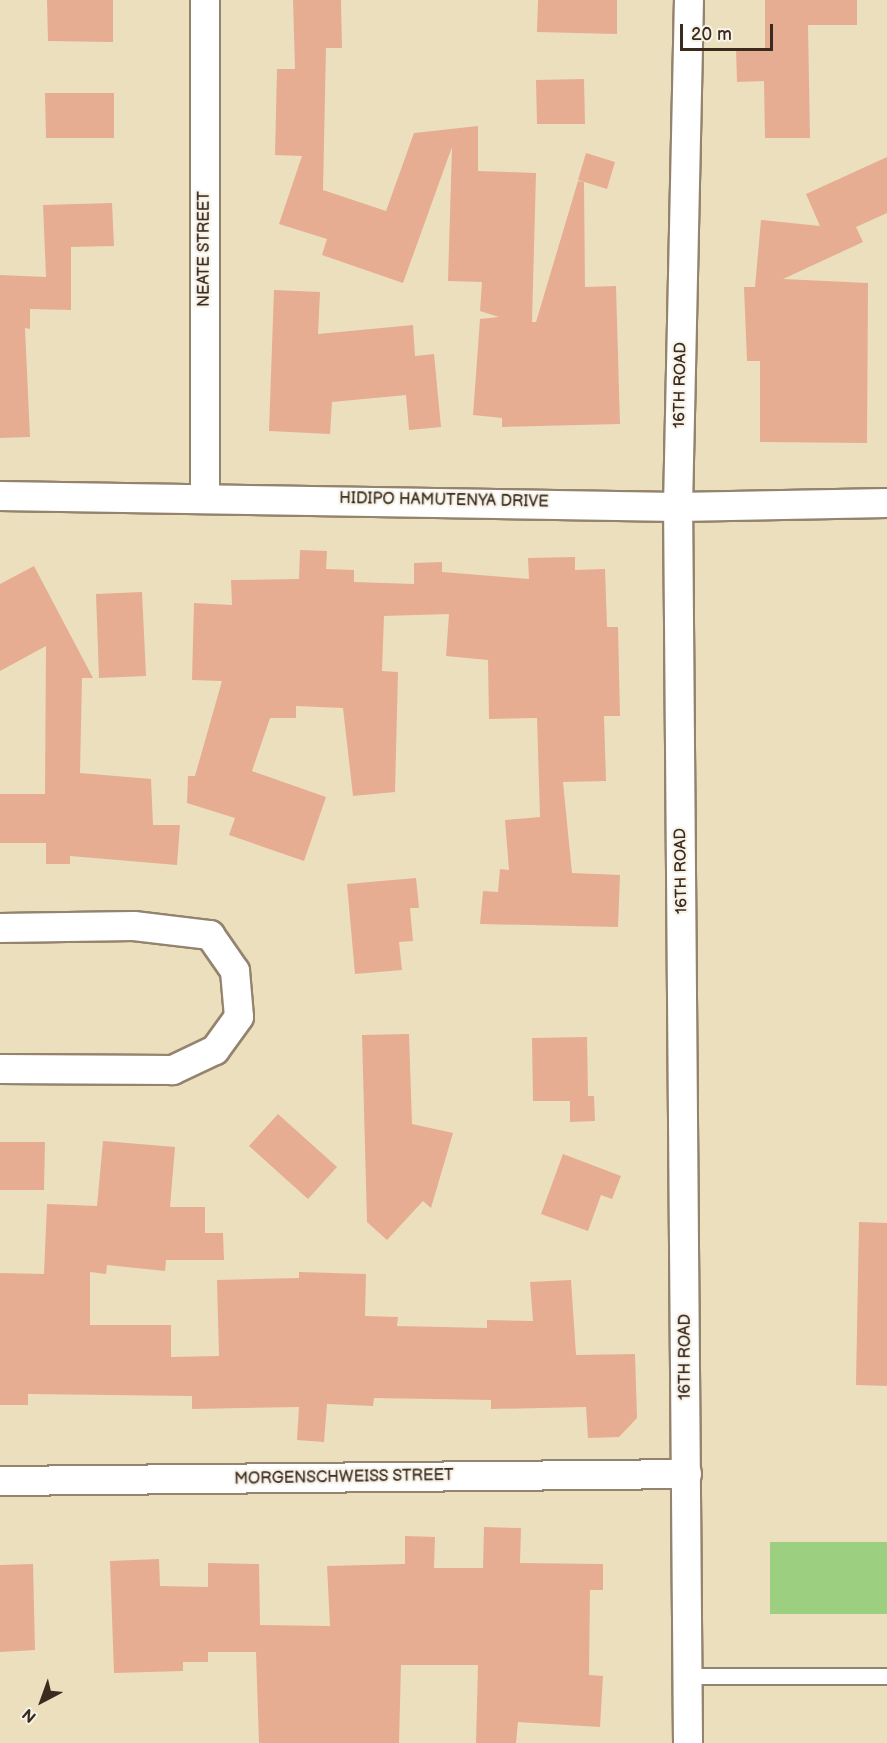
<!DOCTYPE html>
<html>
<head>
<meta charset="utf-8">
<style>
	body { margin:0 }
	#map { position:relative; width:887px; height:1743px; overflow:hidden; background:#ecdfbe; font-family:"Balsamiq Sans",sans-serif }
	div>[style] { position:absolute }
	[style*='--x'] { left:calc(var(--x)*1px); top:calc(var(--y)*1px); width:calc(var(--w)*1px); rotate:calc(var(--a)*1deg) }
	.green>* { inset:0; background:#9ccf7f }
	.building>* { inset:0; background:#e6ad93 }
	.roads { filter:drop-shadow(2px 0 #94846e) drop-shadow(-2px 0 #94846e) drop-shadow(0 2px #94846e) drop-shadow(0 -2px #94846e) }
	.lane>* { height:15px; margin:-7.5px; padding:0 7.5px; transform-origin:7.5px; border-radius:7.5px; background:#fff }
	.street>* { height:28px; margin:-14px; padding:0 14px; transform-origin:14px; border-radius:14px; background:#fff }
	span { translate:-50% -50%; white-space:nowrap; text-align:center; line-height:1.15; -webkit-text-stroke:4.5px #f7f3e8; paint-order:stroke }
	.street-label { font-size:16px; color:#3b2a1e }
	.north { position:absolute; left:12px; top:1671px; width:60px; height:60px; -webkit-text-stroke:4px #f7f3e8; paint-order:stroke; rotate:221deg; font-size:16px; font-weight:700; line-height:24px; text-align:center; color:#3b2a1e }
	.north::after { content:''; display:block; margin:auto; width:21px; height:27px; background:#3b2a1e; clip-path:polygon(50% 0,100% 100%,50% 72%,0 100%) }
	.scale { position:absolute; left:680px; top:24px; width:93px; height:27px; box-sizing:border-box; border:3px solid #3b2a1e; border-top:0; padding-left:8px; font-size:18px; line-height:21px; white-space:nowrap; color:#3b2a1e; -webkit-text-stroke:4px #f7f3e8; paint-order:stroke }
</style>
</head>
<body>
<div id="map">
	<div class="green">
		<i style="clip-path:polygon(770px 1542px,887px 1542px,887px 1614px,770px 1614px)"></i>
	</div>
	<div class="building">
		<i style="clip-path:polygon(47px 0,113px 0,113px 42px,48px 41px)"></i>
		<i style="clip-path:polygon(293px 0,341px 0,342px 48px,326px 48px,323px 190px,386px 211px,414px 133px,478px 126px,478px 171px,536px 173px,532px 322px,536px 322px,578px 181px,584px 182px,585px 287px,616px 286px,620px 424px,502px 427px,502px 418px,473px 415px,480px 319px,499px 317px,480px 311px,482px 282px,448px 281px,452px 147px,403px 283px,322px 255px,327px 239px,279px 224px,302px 156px,275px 155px,277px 69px,295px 69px)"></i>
		<i style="clip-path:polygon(538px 0,617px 0,617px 34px,537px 32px)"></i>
		<i style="clip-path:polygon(765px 0,857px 0,857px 25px,808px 25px,810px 138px,765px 138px,764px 81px,737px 82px,736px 49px,765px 49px)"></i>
		<i style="clip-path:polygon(584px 79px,585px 124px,537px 124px,536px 80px)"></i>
		<i style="clip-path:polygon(45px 93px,114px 93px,114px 138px,46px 138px)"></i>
		<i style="clip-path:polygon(586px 153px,615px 162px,607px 189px,578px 180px)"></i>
		<i style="clip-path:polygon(887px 157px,887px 213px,856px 227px,863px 242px,783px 279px,868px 283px,867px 443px,760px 442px,760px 361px,747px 361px,744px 287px,755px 287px,761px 220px,820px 226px,806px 194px)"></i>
		<i style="clip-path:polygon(112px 203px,114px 246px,71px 247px,71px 310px,30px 309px,30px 329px,25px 328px,30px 437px,0 438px,0 275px,46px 277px,43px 205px)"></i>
		<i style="clip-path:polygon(274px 290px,320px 292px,318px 334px,413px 325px,415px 356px,434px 354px,441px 427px,409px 430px,406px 395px,332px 402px,330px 434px,269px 431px)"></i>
		<i style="clip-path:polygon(300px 550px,327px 551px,326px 569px,354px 570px,354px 582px,414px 584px,414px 563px,442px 562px,442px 572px,529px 579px,528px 558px,575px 557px,575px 570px,605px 569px,607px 627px,618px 627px,620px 716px,604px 716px,606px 781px,563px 782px,572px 873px,620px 875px,618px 927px,480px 924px,483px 891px,498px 892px,500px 869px,509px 870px,505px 820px,540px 817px,537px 718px,489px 719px,488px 660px,446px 656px,449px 614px,384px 616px,382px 671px,398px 672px,395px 792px,353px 796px,343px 708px,296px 706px,296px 718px,270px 718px,252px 771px,326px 797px,304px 861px,229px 835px,235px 818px,187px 803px,188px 776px,195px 776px,222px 681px,192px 680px,194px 603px,232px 605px,231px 580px,299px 579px)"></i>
		<i style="clip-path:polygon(34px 566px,93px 678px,82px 678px,80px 773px,151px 779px,153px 825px,180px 825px,177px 865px,70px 856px,70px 864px,46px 864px,46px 843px,0 843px,0 794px,45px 794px,46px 646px,0 671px,0 584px)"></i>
		<i style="clip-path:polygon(142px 592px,146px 676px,99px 678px,96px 594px)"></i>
		<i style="clip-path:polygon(416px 878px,419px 908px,410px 908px,413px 941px,399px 942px,402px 970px,355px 974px,347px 884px)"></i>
		<i style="clip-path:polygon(409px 1034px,412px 1124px,453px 1133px,431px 1208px,423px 1201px,387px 1240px,367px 1222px,362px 1035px)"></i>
		<i style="clip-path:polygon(587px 1037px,588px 1096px,594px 1096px,595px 1121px,570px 1122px,570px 1101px,533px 1101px,532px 1038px)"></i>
		<i style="clip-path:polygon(278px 1114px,337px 1167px,308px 1199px,249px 1146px)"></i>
		<i style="clip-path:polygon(103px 1141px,175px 1147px,170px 1207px,205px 1207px,205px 1233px,223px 1233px,224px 1260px,166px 1260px,165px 1271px,107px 1265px,106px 1274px,90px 1272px,90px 1325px,171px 1325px,171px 1357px,219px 1356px,217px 1280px,299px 1278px,299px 1272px,366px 1274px,365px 1316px,398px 1317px,397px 1326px,487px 1328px,487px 1320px,533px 1321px,530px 1282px,571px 1280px,576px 1355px,635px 1354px,637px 1418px,619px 1437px,588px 1438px,586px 1407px,491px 1409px,491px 1400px,374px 1398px,373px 1406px,327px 1404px,324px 1442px,297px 1440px,299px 1407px,192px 1409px,192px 1396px,28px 1394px,28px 1405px,0 1405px,0 1273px,44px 1274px,47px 1204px,97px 1206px)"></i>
		<i style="clip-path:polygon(0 1142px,45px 1142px,44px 1190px,0 1190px)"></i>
		<i style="clip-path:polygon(563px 1154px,621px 1176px,612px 1199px,601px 1195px,588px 1231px,541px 1214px)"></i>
		<i style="clip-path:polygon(859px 1222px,887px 1223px,887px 1386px,856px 1385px)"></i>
		<i style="clip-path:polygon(484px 1527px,521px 1528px,520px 1563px,603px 1564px,603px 1590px,590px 1590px,589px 1675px,603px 1676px,600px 1727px,518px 1722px,516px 1743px,476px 1743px,478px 1665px,401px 1665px,399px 1743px,259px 1743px,256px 1652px,208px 1652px,208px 1662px,183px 1662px,183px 1671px,114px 1673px,110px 1561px,159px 1559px,160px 1586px,208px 1587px,208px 1563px,259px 1564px,260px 1625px,330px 1626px,327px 1566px,405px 1564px,405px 1536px,435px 1537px,434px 1568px,483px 1568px)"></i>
		<i style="clip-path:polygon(33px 1564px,35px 1650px,0 1652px,0 1565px)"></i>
	</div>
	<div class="roads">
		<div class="lane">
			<i style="--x:688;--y:1676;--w:199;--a:0"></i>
		</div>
		<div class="street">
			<i style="--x:0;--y:496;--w:678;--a:0.93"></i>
			<i style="--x:678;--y:507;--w:209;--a:-1.1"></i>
			<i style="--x:205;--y:498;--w:498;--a:-90"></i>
			<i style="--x:0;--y:928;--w:134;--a:-0.9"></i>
			<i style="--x:134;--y:926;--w:77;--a:6.8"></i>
			<i style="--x:210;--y:935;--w:44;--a:55.2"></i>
			<i style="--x:235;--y:971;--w:46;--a:85"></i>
			<i style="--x:239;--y:1017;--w:41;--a:126"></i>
			<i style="--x:215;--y:1050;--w:47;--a:154.5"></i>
			<i style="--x:173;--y:1070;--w:173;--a:-179.7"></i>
			<i style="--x:0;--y:1481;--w:687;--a:-0.58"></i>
			<i style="--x:688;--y:1743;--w:1236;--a:-90.46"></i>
			<i style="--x:678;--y:507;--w:507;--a:-88.76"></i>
		</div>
	</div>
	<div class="street-label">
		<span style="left:205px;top:249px;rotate:-90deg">NEATE STREET</span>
		<span style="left:681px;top:385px;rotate:-89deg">16TH ROAD</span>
		<span style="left:444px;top:501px;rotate:1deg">HIDIPO HAMUTENYA DRIVE</span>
		<span style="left:682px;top:871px;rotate:-91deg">16TH ROAD</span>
		<span style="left:686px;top:1357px;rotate:-90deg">16TH ROAD</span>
		<span style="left:344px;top:1478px;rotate:-1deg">MORGENSCHWEISS STREET</span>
	</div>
	<div class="north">N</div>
	<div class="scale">20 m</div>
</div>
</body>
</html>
